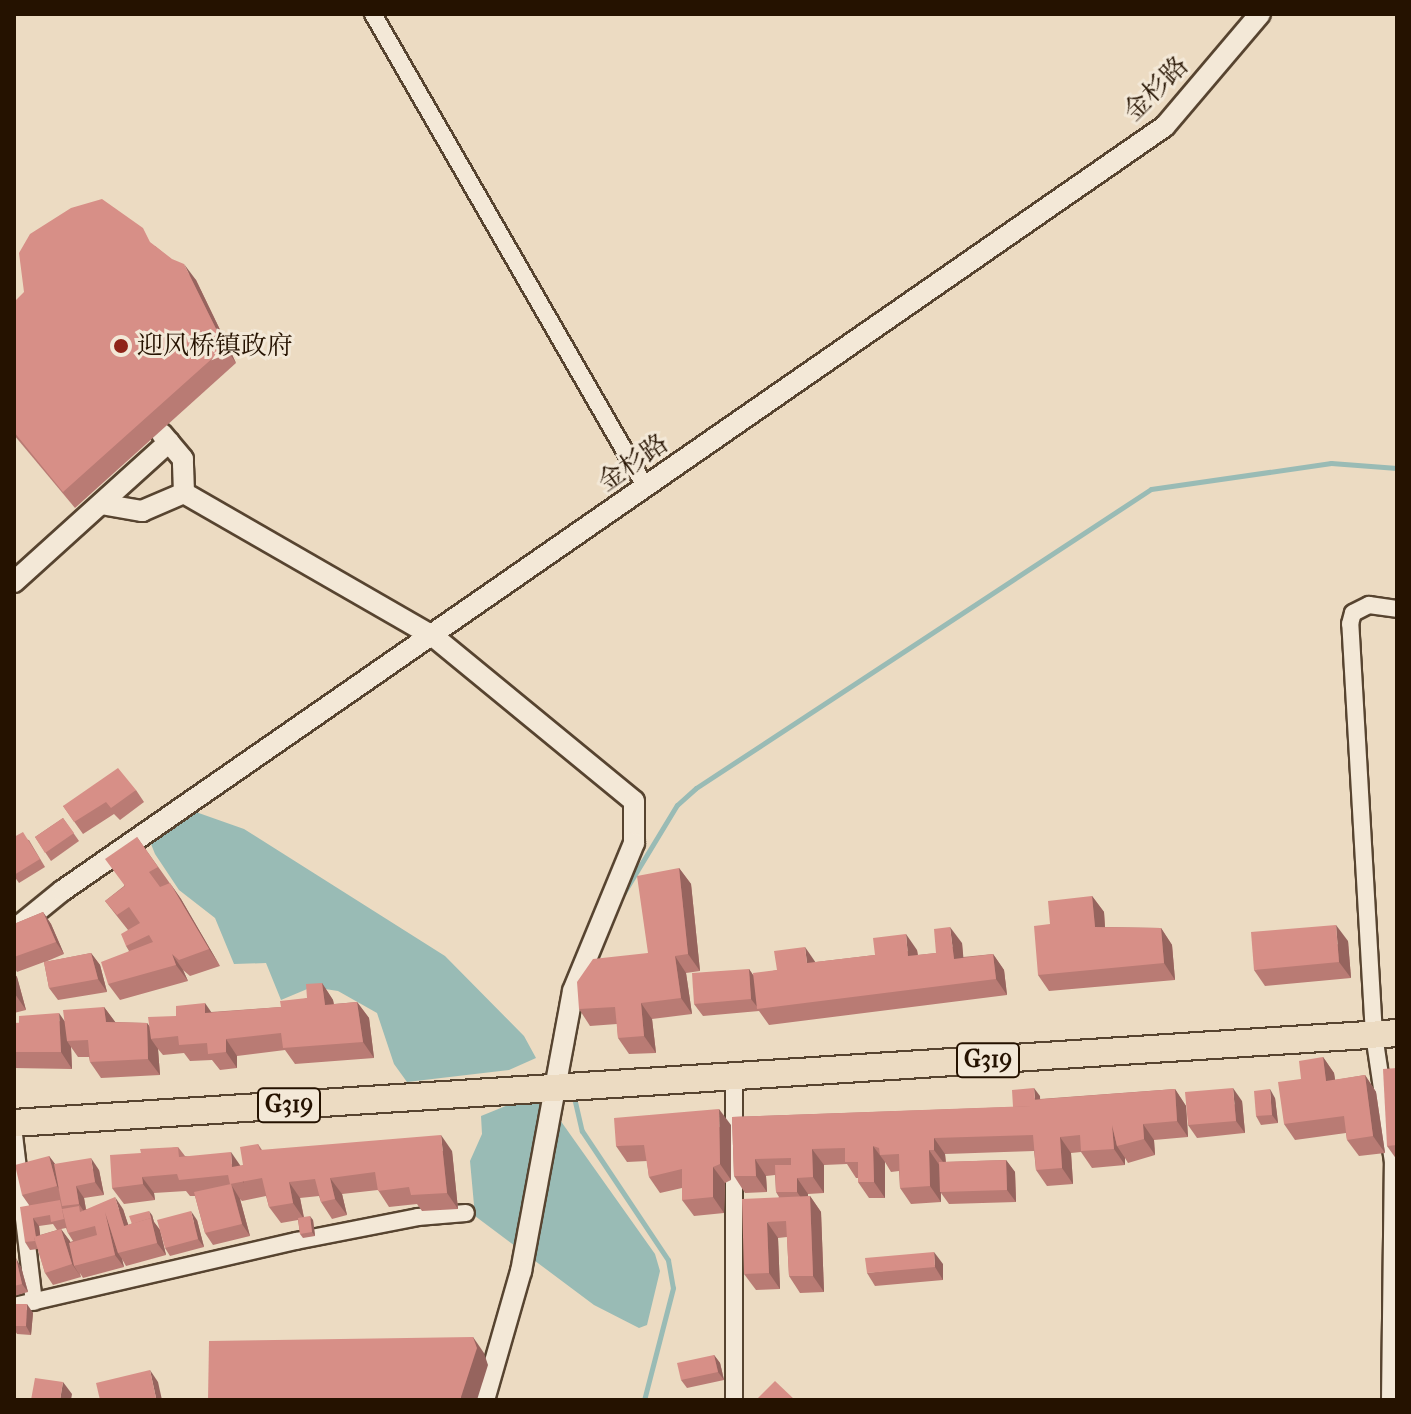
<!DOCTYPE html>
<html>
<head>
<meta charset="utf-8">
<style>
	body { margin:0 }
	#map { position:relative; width:1411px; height:1414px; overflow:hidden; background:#ecdbc2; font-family:"IM FELL French Canon","Noto Serif SC",serif }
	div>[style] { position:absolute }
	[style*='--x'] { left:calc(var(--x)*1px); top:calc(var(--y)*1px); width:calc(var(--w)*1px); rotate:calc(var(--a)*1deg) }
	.water>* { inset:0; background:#99bbb5 }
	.stream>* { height:5px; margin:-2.5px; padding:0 2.5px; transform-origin:2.5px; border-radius:2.5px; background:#99bbb5 }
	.roads { filter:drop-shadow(2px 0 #574430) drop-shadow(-2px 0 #574430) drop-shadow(0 2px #574430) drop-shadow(0 -2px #574430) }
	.minor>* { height:16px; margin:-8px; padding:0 8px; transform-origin:8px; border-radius:8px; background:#f3e8d7 }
	.tertiary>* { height:20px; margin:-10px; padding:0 10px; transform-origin:10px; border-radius:10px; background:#f3e8d7 }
	.trunk>* { height:26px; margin:-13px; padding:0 13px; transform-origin:13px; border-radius:13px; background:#ecdbc2 }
	.wall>* { inset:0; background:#b97b74 }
	.shaded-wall>* { inset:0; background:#96645e }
	.building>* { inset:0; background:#d78f87 }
	.dots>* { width:22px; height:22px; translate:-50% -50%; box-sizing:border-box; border:4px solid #f3e8d7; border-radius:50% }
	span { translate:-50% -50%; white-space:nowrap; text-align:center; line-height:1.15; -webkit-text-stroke:6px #f3e8d7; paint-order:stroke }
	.shield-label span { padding:2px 6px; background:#f3e8d7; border:2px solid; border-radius:6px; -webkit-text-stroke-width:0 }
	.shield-label { font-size:24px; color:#251200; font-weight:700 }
	.street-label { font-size:26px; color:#251200 }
	.poi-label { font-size:26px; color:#251200 }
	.left { translate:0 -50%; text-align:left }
	.frame { position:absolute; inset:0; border:16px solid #251200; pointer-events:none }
</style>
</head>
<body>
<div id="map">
	<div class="water">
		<i style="clip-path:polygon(193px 811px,244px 829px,445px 956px,524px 1036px,536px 1058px,509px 1070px,407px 1082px,394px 1064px,377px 1013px,338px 991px,312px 987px,281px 1000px,266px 963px,234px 964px,215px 918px,179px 890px,155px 854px,151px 844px)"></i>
		<i style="clip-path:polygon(523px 1099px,543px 1101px,560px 1120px,655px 1254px,660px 1271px,647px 1325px,639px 1328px,594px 1305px,475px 1216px,470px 1161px,482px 1134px,481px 1116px)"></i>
	</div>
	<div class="stream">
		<i style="--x:623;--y:894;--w:104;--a:-58.8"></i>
		<i style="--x:677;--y:805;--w:25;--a:-42"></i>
		<i style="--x:696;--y:788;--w:544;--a:-33.31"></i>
		<i style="--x:1151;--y:489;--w:182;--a:-8.2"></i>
		<i style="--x:1331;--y:463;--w:66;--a:4.3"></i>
		<i style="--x:573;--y:1093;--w:39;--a:77"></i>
		<i style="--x:582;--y:1131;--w:155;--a:56.3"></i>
		<i style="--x:668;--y:1260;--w:28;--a:80"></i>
		<i style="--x:673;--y:1288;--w:116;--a:104.5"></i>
	</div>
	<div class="roads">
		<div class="minor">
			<i style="--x:373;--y:14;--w:545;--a:60.05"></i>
			<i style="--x:14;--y:1135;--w:168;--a:83.2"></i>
			<i style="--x:14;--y:1306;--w:289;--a:-13"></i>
			<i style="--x:296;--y:1241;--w:124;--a:-11.1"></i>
			<i style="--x:418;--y:1217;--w:48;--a:-4.8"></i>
			<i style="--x:734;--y:1400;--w:324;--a:-90"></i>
			<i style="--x:1390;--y:1400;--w:238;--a:-89.3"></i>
			<i style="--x:1393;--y:1162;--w:128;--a:-98.5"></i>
			<i style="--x:1374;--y:1035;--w:412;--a:-93.3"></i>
			<i style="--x:1350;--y:624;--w:11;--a:-75"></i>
			<i style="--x:1353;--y:613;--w:18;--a:-27"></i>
			<i style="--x:1369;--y:605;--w:28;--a:8"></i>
		</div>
		<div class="tertiary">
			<i style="--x:184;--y:493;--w:287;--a:29.9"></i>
			<i style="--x:433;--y:636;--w:260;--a:39.4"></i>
			<i style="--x:634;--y:801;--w:42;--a:90"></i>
			<i style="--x:634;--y:843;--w:160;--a:112.4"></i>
			<i style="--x:573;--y:991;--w:285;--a:100.5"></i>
			<i style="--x:521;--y:1271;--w:134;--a:106"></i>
			<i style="--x:101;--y:504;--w:42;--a:9.7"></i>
			<i style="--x:142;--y:511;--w:46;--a:-23.2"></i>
			<i style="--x:184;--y:493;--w:34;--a:-92"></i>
			<i style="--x:183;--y:459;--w:33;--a:-130"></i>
			<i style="--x:14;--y:582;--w:209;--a:-42.1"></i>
			<i style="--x:14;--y:930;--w:62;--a:-39.1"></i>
			<i style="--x:62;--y:891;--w:1342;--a:-34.74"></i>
			<i style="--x:1165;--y:126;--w:147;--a:-49.7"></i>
		</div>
		<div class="trunk">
			<i style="--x:14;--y:1123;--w:1386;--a:-3.72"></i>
		</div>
	</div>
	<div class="wall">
		<i style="clip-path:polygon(155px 246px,196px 280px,236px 363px,75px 508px,14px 435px,14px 302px)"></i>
		<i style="clip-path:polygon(136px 790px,144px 802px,120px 820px,114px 814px,83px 834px,63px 806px)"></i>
		<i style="clip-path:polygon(63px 818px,79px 841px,51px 861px,35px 837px)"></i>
		<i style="clip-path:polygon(14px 837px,29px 840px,45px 867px,19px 883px,14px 876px)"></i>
		<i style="clip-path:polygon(137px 837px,181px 899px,220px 966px,190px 976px,183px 970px,188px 981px,120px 1000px,108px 984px,129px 951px,126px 946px,128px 930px,105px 901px,124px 886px)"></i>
		<i style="clip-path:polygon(679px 868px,691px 884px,700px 971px,686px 973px,692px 1014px,652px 1019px,656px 1053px,629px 1054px,618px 1038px,617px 1024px,590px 1026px,579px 1009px,648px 953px)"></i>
		<i style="clip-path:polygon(1092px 896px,1104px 912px,1105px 927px,1161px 928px,1172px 945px,1175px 980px,1049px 991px,1038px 975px,1050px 924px)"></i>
		<i style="clip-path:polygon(43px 912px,51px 924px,64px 954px,45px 962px,91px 953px,100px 965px,107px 992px,58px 1000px,49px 988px,44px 962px,17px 972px,14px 967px,14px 924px)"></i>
		<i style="clip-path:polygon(1348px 941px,1351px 978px,1265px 986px,1254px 970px)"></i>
		<i style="clip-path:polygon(962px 943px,963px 957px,993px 954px,1004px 970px,1007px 995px,769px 1025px,759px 1011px,703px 1016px,694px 1004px,749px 969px,753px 975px,816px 962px,917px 950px,918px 955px,936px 953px)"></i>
		<i style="clip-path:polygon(14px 973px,17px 977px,26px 1010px,14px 1013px)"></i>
		<i style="clip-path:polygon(322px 983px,333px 1000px,334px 1004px,357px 1002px,369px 1018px,374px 1058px,295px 1064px,285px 1050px,237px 1056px,237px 1068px,220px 1070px,212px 1060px,190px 1061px,184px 1053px,163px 1055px,158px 1049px,160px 1075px,101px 1078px,90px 1062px,89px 1057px,78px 1057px,71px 1047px,72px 1069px,14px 1068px,14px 1023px,65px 1021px,104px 1007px,115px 1022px,147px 1023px,150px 1027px,211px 1012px,281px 1007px,307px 998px)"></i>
		<i style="clip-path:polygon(1323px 1057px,1334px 1073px,1335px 1080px,1365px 1075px,1376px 1092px,1385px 1153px,1359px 1156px,1347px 1140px,1346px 1133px,1295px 1140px,1284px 1124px,1301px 1079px)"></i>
		<i style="clip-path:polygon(1397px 1068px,1397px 1160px,1387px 1146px)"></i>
		<i style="clip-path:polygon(1175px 1089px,1186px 1106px,1188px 1137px,1154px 1140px,1155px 1155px,1128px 1163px,1125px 1158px,1125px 1165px,1092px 1168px,1081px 1152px,1071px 1153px,1073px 1184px,1047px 1186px,1036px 1170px,1034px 1151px,945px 1154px,946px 1162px,1006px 1160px,1015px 1172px,1016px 1202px,949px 1204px,941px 1193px,941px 1202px,911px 1204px,900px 1188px,899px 1171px,891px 1172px,885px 1162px,885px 1198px,869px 1198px,858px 1182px,858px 1178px,856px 1178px,847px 1164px,824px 1165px,824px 1193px,808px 1194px,808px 1196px,810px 1196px,821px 1212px,824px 1292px,800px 1293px,789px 1276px,787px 1237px,778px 1238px,780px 1289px,756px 1290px,744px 1274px,779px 1197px,776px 1192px,775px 1175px,766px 1176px,767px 1192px,745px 1193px,734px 1176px,732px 1117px,1013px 1107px,1040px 1096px,1040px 1099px)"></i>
		<i style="clip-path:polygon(1275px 1098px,1278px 1123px,1261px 1125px,1256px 1116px)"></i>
		<i style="clip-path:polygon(1242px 1101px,1245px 1133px,1197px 1138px,1188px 1125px)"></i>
		<i style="clip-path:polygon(731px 1125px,731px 1180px,725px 1183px,724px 1213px,694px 1216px,682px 1200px,682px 1188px,660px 1193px,649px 1177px,647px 1161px,627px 1162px,616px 1146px)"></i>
		<i style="clip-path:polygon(258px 1144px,262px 1150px,452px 1151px,458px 1209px,422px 1211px,417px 1204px,389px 1207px,378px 1190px,342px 1194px,347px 1215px,332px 1219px,321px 1202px,319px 1196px,300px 1198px,304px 1217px,313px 1220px,315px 1236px,303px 1238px,300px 1234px,298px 1220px,281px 1223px,269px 1207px,266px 1196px,242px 1201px,240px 1199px,250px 1236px,213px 1245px,205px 1233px,195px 1196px,190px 1196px,186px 1191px,154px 1193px,155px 1200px,124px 1204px,112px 1188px,141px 1153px,178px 1147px,185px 1156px,241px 1166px,243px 1165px)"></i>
		<i style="clip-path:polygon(evenodd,49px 1156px,55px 1164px,99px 1170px,104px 1195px,84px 1198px,86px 1209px,123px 1209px,128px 1225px,152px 1215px,154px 1222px,160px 1230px,166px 1255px,126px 1266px,122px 1259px,124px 1267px,83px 1278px,80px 1273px,81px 1277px,53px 1285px,45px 1273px,38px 1249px,30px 1250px,25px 1242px,29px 1205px,22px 1195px,49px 1156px,53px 1224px,57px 1230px,40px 1235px,39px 1226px,53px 1224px,49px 1156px,66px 1228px,68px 1233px,73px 1241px,70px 1242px,61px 1229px,66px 1228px)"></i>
		<i style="clip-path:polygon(197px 1220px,204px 1247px,170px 1256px,165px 1248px)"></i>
		<i style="clip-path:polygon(14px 1259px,21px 1267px,28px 1292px,14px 1296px)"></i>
		<i style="clip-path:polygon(943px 1264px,943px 1280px,875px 1286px,867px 1273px)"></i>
		<i style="clip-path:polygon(14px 1304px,33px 1313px,31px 1335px,17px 1334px,14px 1329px)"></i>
		<i style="clip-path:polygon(714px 1355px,720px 1363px,724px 1380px,687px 1388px,681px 1380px)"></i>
	</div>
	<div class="shaded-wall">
		<i style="clip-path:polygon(184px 264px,196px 280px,236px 363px,225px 347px)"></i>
		<i style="clip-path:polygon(679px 868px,691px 884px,700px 971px,688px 954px)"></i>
		<i style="clip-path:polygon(170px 883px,181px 899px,220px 966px,209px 949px)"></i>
		<i style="clip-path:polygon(1092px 896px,1104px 912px,1106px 943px,1095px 927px)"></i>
		<i style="clip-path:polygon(43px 912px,51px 924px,64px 954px,56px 942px)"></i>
		<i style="clip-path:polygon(1336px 925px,1348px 941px,1351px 978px,1339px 962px)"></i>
		<i style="clip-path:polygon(950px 927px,962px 943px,965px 975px,954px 959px)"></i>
		<i style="clip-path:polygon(1161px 928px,1172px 945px,1175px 980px,1164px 963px)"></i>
		<i style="clip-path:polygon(906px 934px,917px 950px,920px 973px,908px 956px)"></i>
		<i style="clip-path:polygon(805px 947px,816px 963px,807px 963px)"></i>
		<i style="clip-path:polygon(91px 953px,100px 965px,107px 992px,98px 979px)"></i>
		<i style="clip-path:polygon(172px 954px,183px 970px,188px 981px,176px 965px)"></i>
		<i style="clip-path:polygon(993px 954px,1004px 970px,1007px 995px,996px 979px)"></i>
		<i style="clip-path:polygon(675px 956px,686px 973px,692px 1014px,681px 998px)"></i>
		<i style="clip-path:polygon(749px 969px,757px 981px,758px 1008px,751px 999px)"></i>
		<i style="clip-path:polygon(14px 973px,17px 977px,26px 1010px,15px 994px)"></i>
		<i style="clip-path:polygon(322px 983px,333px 1000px,336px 1021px,325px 1005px)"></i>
		<i style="clip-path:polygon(357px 1002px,369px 1018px,374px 1058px,363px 1042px)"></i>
		<i style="clip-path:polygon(205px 1003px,216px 1019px,205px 1013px)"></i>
		<i style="clip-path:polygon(641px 1003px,652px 1019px,656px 1053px,644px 1036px)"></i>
		<i style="clip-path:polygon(104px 1007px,116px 1023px,106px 1022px)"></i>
		<i style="clip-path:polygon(59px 1013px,70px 1029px,67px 1041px,71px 1047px,72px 1069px,61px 1052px)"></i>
		<i style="clip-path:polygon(147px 1023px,158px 1038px,151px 1039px,158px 1049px,160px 1075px,148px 1059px)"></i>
		<i style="clip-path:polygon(226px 1039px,237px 1056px,237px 1068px,226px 1052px)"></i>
		<i style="clip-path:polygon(1323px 1057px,1334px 1073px,1338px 1097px,1326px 1081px)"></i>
		<i style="clip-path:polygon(1365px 1075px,1376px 1092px,1385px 1153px,1373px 1136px)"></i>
		<i style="clip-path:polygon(1034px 1088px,1040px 1096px,1041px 1118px,1036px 1110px)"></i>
		<i style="clip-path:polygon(1233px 1088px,1242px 1101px,1245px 1133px,1236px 1121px)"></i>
		<i style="clip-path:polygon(1175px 1089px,1186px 1106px,1188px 1137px,1177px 1121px)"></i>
		<i style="clip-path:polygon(1270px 1089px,1275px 1098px,1278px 1123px,1272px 1115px)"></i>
		<i style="clip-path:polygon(719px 1109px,731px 1125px,731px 1180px,720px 1164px)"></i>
		<i style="clip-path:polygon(1143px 1124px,1154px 1140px,1155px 1155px,1144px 1139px)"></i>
		<i style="clip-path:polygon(1112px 1125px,1117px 1146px,1125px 1158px,1125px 1165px,1114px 1149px)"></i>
		<i style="clip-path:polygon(441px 1135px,452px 1151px,458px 1209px,447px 1193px)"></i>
		<i style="clip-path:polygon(1060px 1137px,1071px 1153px,1073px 1184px,1062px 1168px)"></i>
		<i style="clip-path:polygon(934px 1138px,945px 1154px,946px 1166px,934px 1150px)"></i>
		<i style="clip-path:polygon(873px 1146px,885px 1162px,885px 1198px,874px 1182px)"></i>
		<i style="clip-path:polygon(812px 1149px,824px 1165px,824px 1193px,813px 1177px)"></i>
		<i style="clip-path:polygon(929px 1150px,940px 1166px,941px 1202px,930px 1186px)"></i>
		<i style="clip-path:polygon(231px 1152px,242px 1168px,244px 1183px,232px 1167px)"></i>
		<i style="clip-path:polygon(49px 1156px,58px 1168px,65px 1198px,57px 1186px)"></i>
		<i style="clip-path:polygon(91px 1158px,99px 1170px,104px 1195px,95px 1182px)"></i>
		<i style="clip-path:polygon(755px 1159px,766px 1176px,767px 1192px,756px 1176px)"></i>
		<i style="clip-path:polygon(1006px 1160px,1015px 1172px,1016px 1202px,1007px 1190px)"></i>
		<i style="clip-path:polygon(713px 1167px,725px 1183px,724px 1213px,713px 1197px)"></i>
		<i style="clip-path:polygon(142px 1177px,154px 1193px,155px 1200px,143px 1184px)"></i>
		<i style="clip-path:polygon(330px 1178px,342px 1194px,347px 1215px,335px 1199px)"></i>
		<i style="clip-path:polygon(797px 1178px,808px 1194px,808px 1208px,797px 1192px)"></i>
		<i style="clip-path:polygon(289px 1182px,300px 1198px,304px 1219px,293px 1203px)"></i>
		<i style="clip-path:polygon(76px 1186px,84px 1198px,87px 1216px,79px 1204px)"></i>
		<i style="clip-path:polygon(232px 1186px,240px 1199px,250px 1236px,242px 1224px)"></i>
		<i style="clip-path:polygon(810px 1196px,821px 1212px,824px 1292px,813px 1276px)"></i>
		<i style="clip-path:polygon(115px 1197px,123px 1209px,133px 1239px,124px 1226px)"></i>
		<i style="clip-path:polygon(149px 1211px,152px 1215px,154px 1222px,160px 1230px,166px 1255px,157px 1243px)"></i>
		<i style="clip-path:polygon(191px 1211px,197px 1220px,204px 1247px,198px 1239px)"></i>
		<i style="clip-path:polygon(105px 1212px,118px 1253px,122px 1259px,124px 1267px,115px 1255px)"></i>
		<i style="clip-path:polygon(310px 1216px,313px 1220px,315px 1236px,312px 1232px)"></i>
		<i style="clip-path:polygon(33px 1218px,39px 1226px,42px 1249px,36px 1241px)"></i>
		<i style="clip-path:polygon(767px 1222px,778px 1238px,780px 1289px,769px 1273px)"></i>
		<i style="clip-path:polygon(61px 1229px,70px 1241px,77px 1265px,74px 1266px,81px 1277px,72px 1264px)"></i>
		<i style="clip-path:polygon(934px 1252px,943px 1264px,943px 1280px,935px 1267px)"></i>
		<i style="clip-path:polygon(16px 1258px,21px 1267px,28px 1292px,22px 1284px)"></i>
		<i style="clip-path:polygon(27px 1304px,33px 1313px,31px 1335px,26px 1326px)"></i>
		<i style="clip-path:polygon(473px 1337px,484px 1353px,488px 1365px,477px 1400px,460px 1400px)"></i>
		<i style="clip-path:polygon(714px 1355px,720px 1363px,724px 1380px,718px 1372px)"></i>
		<i style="clip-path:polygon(150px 1370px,158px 1382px,162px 1400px,158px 1400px,156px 1398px)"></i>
		<i style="clip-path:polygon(63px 1382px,72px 1394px,71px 1400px,60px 1400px)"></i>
	</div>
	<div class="building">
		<i style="clip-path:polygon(102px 199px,143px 228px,150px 242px,172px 259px,184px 264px,225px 347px,63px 492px,14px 432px,14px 302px,24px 292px,19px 253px,30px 234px,71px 208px)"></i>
		<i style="clip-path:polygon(118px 768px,136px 790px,111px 808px,106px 802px,74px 822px,63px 806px)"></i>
		<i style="clip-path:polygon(63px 818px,74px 833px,45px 853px,35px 837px)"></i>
		<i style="clip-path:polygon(23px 832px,40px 859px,14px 875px,14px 837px)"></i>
		<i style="clip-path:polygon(137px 837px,158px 867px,149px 872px,160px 887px,170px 883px,209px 949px,179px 960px,172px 954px,176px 965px,108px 984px,101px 962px,153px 942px,149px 935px,126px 946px,121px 934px,140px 923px,129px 907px,117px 915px,105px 901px,125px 886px,105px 859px)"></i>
		<i style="clip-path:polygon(679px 868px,688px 954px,675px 956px,681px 998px,641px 1003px,644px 1036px,618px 1038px,615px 1007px,579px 1009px,577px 982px,593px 959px,648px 953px,637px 876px)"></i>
		<i style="clip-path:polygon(1092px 896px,1095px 927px,1161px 928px,1164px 963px,1038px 975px,1034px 926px,1050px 924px,1048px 901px)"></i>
		<i style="clip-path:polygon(43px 912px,56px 942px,14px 957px,14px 924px)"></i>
		<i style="clip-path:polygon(1336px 925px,1339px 962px,1254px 970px,1251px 932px)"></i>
		<i style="clip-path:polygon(950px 927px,954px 959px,993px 954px,996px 979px,757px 1009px,753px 973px,777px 970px,774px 951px,805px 947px,807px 963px,875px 955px,873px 938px,906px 934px,908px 956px,936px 953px,934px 929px)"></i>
		<i style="clip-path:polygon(91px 953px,98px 979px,49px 988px,44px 962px)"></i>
		<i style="clip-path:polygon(749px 969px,751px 999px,694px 1004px,692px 973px)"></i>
		<i style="clip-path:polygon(322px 983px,325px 1005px,357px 1002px,363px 1042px,283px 1048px,281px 1033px,226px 1039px,226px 1052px,208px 1054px,207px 1043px,179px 1045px,178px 1036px,151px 1039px,148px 1017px,176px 1016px,176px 1006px,205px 1003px,205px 1013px,281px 1007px,280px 1001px,307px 998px,306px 984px)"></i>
		<i style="clip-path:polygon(104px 1007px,106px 1022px,147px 1023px,148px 1059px,90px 1062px,88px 1040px,67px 1041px,63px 1010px)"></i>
		<i style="clip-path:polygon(59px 1013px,61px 1052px,14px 1052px,14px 1023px,19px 1023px,19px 1016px)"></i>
		<i style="clip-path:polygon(1323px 1057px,1326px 1081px,1365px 1075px,1373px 1136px,1347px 1140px,1344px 1116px,1284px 1124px,1278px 1082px,1301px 1079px,1299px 1061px)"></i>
		<i style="clip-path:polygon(1397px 1068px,1397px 1145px,1387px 1146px,1383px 1069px)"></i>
		<i style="clip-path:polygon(1034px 1088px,1035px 1100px,1031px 1100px,1031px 1106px,1013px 1107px,1012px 1090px)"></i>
		<i style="clip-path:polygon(1233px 1088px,1236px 1121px,1188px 1125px,1185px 1092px)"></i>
		<i style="clip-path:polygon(1175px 1089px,1177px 1121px,1143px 1124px,1144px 1139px,1117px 1146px,1112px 1125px,1114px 1149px,1081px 1151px,1080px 1135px,1060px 1137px,1062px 1168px,1036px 1170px,1033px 1135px,934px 1138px,934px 1150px,929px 1150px,930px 1186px,900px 1188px,899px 1154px,880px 1155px,879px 1148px,873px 1146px,874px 1182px,858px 1182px,858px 1162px,845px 1162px,845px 1148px,812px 1149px,813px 1177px,797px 1178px,797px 1192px,776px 1192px,775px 1165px,791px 1165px,791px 1158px,755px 1159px,756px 1176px,734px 1176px,732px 1117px,1031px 1106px,1031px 1100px)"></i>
		<i style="clip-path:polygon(1270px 1089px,1272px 1115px,1256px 1116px,1254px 1091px)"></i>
		<i style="clip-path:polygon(719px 1109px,720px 1164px,713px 1167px,713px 1197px,682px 1200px,682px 1169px,649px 1177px,644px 1145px,616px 1146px,614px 1118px)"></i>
		<i style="clip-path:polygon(441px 1135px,447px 1193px,411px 1195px,409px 1187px,378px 1191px,375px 1172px,330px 1178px,335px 1199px,321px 1202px,315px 1179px,289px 1182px,293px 1203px,269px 1207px,262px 1178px,230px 1184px,228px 1175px,179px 1180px,177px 1174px,142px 1177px,143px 1184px,112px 1188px,110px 1155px,141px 1153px,140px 1149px,178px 1147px,179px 1157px,231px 1152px,232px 1167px,243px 1165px,240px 1147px,258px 1144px,260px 1150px)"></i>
		<i style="clip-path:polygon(49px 1156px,57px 1186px,22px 1195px,15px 1165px)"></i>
		<i style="clip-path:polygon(91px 1158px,95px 1182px,76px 1186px,79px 1204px,62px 1206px,54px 1164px)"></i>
		<i style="clip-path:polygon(1006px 1160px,1007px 1190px,940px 1192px,939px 1162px)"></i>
		<i style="clip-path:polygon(231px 1184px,242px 1224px,205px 1233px,194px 1192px)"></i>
		<i style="clip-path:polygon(810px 1196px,813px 1276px,789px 1276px,786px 1221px,767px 1222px,769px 1273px,744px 1274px,742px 1199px)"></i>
		<i style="clip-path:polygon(115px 1197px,124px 1226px,151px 1218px,157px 1243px,118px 1253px,105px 1212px,115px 1255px,74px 1266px,69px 1243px,97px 1235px,95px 1226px,68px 1233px,62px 1209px,79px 1206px,80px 1212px)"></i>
		<i style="clip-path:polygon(60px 1200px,64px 1219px,51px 1222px,50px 1215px,33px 1218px,36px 1237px,34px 1237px,35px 1241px,25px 1242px,20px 1207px)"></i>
		<i style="clip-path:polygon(149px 1211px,152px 1220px,151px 1218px,132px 1224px,129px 1216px)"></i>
		<i style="clip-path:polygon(191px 1211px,198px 1239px,165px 1248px,157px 1220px)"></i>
		<i style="clip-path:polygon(310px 1216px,312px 1232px,300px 1234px,298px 1218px)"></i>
		<i style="clip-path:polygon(61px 1229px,72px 1264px,45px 1273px,34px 1237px)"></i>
		<i style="clip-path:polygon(934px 1252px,935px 1267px,867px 1273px,865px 1258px)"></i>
		<i style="clip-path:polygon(16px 1258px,22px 1284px,14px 1286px,14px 1259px)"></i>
		<i style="clip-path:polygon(14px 1304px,27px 1304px,26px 1326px,14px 1326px)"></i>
		<i style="clip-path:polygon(473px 1337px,477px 1348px,460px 1400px,208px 1400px,209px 1341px)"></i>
		<i style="clip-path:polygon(714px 1355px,718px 1372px,681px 1380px,677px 1363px)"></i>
		<i style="clip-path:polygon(150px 1370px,156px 1398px,148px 1400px,100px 1400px,96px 1383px)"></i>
		<i style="clip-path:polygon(35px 1378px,63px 1382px,60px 1400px,31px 1400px)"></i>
		<i style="clip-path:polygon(775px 1381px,795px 1400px,756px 1400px)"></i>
	</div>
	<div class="dots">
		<i style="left:121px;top:346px;background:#8f2418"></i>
	</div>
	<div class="shield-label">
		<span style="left:988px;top:1060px">G319</span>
		<span style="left:289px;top:1105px">G319</span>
	</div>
	<div class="street-label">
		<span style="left:1156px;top:89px;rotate:-45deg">金杉路</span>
		<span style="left:633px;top:463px;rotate:-35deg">金杉路</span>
	</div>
	<div class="poi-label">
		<span class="left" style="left:137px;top:346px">迎风桥镇政府</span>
	</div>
	<div class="frame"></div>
</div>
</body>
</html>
